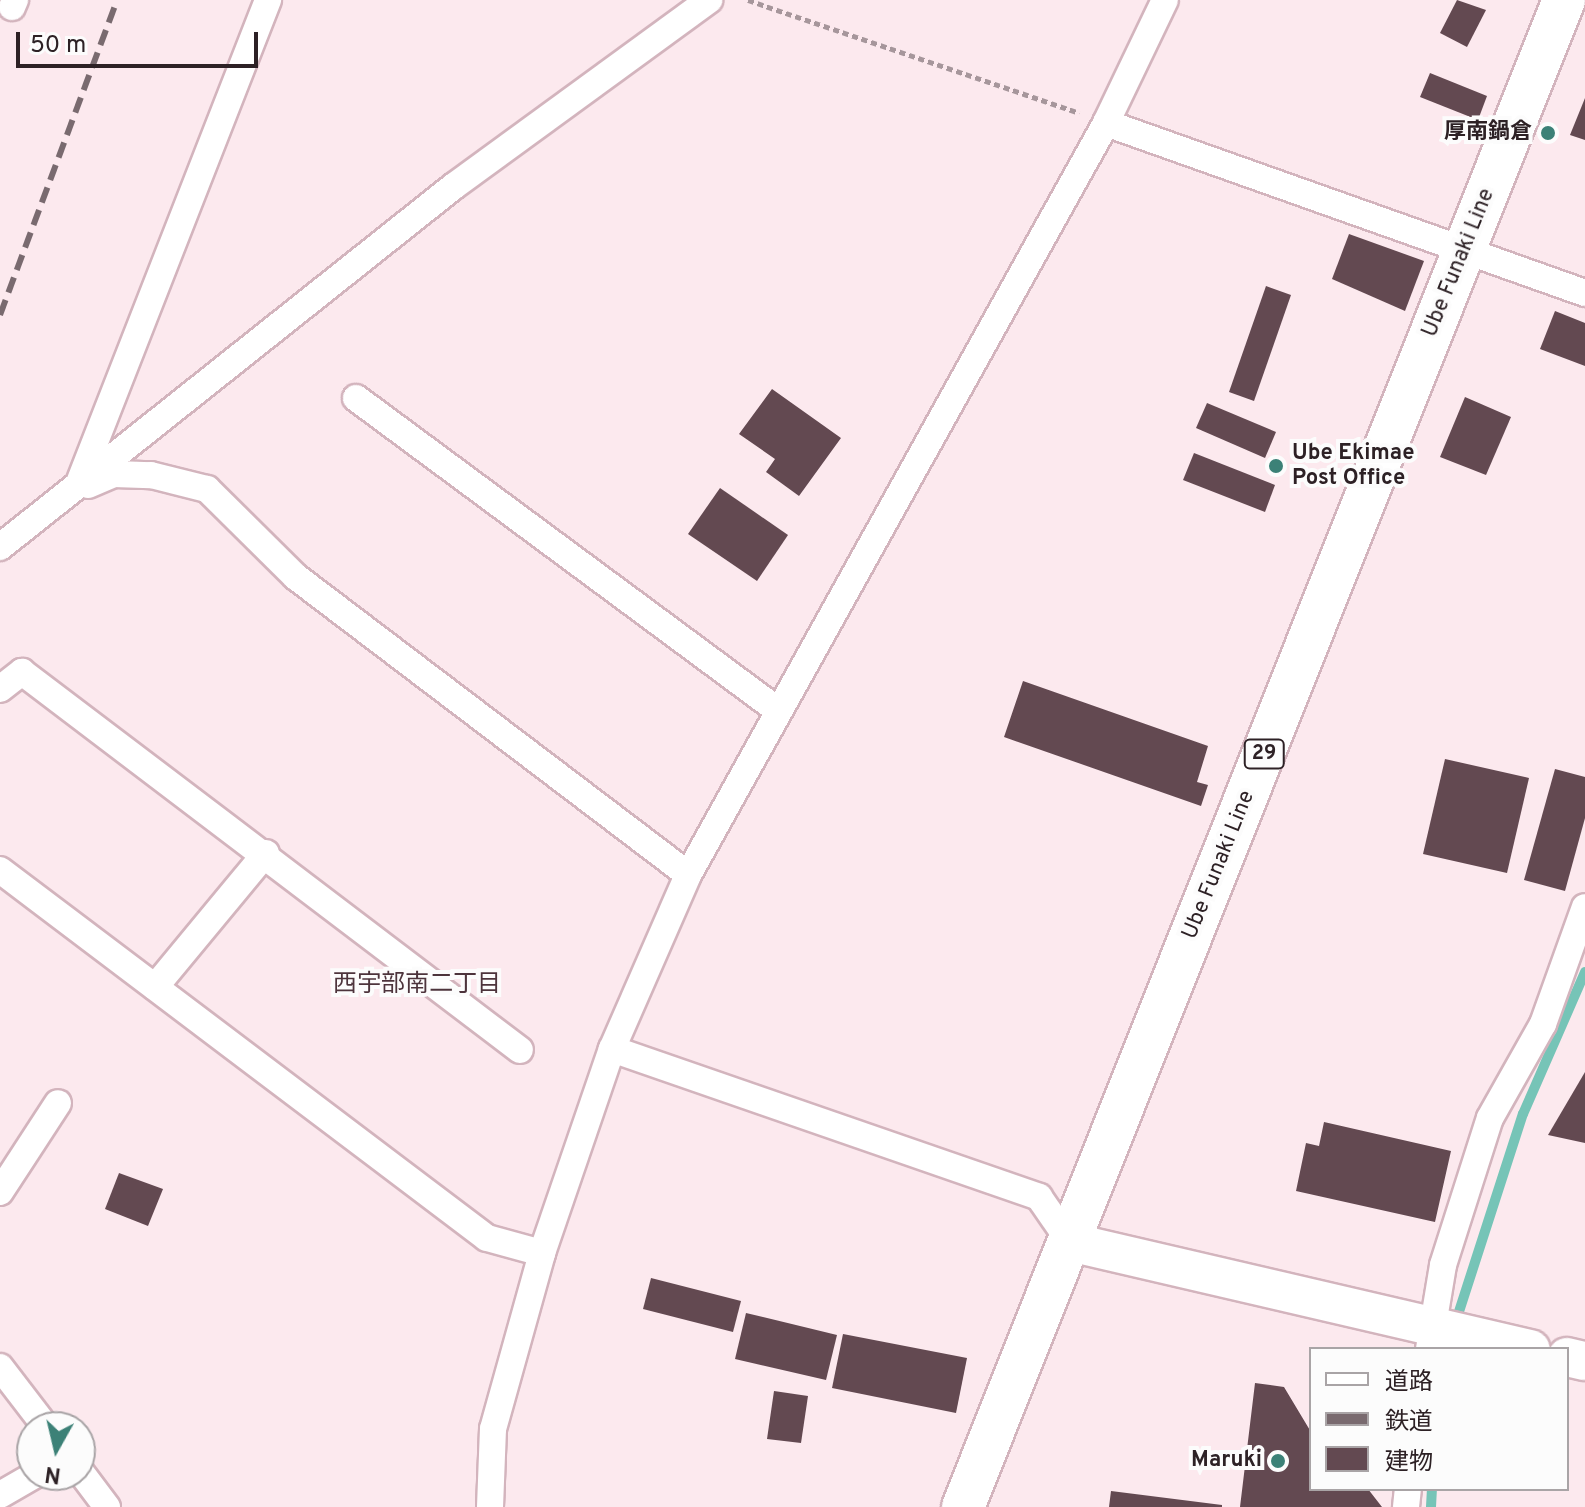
<!DOCTYPE html>
<html>
<head>
<meta charset="utf-8">
<style>
	body { margin:0 }
	#map { position:relative; width:1585px; height:1507px; overflow:hidden; background:#fce9ee; font-family:Overpass,"Noto Sans JP",sans-serif }
	div>[style] { position:absolute }
	[style*='--x'] { left:calc(var(--x)*1px); top:calc(var(--y)*1px); width:calc(var(--w)*1px); rotate:calc(var(--a)*1deg) }
	.stream>* { height:10px; margin:-5px; padding:0 5px; transform-origin:5px; border-radius:5px; background:#76c4b7 }
	.building>* { inset:0; background:#634951 }
	.path>* { height:5px; margin-top:-2.5px; transform-origin:0; background:repeating-linear-gradient(90deg,#a6969b 0 6px,transparent 0 10px) }
	.roads { filter:drop-shadow(2px 0 #d3b4bd) drop-shadow(-2px 0 #d3b4bd) drop-shadow(0 2px #d3b4bd) drop-shadow(0 -2px #d3b4bd) }
	.street>* { height:26px; margin:-13px; padding:0 13px; transform-origin:13px; border-radius:13px; background:#fff }
	.secondary>* { height:38px; margin:-19px; padding:0 19px; transform-origin:19px; border-radius:19px; background:#fff }
	.primary>* { height:42px; margin:-21px; padding:0 21px; transform-origin:21px; border-radius:21px; background:#fff }
	.rail>* { height:6px; margin-top:-3px; transform-origin:0; background:repeating-linear-gradient(90deg,#796a6f 0 16px,transparent 0 24px) }
	.dots>* { width:22px; height:22px; translate:-50% -50%; box-sizing:border-box; border:4px solid #fcfcfc; border-radius:50% }
	span { translate:-50% -50%; white-space:nowrap; text-align:center; line-height:1.15; -webkit-text-stroke:8px #fcfcfc; paint-order:stroke }
	.shield-label span { padding:2px 6px; background:#fcfcfc; border:2px solid; border-radius:6px; -webkit-text-stroke-width:0 }
	.shield-label { font-size:20px; color:#2d2125; font-weight:700 }
	.poi-label { font-size:22px; color:#2d2125; font-weight:700 }
	.right { translate:-100% -50%; text-align:right }
	.left { translate:0 -50%; text-align:left }
	.street-label { font-size:22px; color:#2d2125 }
	.neighbourhood-label { font-size:24px; color:#4d343c }
	.legend { position:absolute; left:1309px; top:1347px; width:260px; height:144px; box-sizing:border-box; background:#fcfcfc; border:2px solid #a9a4a6; margin:0; padding:10px 14px; list-style:none; font-size:24px; color:#2d2125 }
	.legend li { display:flex; align-items:center; gap:16px; height:40px }
	.legend b { width:40px; border:2px solid #a9a4a6 }
	.north { position:absolute; left:16px; top:1411px; width:80px; height:80px; box-sizing:border-box; background:#fcfcfc; border:2px solid #a9a4a6; border-radius:50%; rotate:188deg; font-size:22px; font-weight:700; line-height:32px; text-align:center; color:#2d2125 }
	.north::after { content:''; display:block; margin:auto; width:28px; height:36px; background:#3c8177; clip-path:polygon(50% 0,100% 100%,50% 72%,0 100%) }
	.scale { position:absolute; left:16px; top:32px; width:242px; height:36px; box-sizing:border-box; border:4px solid #2d2125; border-top:0; padding-left:10px; font-size:24px; line-height:28px; white-space:nowrap; color:#2d2125; -webkit-text-stroke:6px #fcfcfc; paint-order:stroke }
</style>
</head>
<body>
<div id="map">
	<div class="stream">
		<i style="--x:1455;--y:1324;--w:221;--a:-72.1"></i>
		<i style="--x:1523;--y:1114;--w:155;--a:-66.4"></i>
		<i style="--x:1431;--y:1507;--w:18;--a:-87"></i>
	</div>
	<div class="building">
		<i style="clip-path:polygon(1457px 0,1486px 10px,1467px 47px,1440px 33px)"></i>
		<i style="clip-path:polygon(1430px 73px,1487px 96px,1478px 120px,1420px 97px)"></i>
		<i style="clip-path:polygon(1585px 98px,1585px 140px,1570px 135px)"></i>
		<i style="clip-path:polygon(1349px 234px,1424px 261px,1405px 311px,1332px 279px)"></i>
		<i style="clip-path:polygon(1266px 286px,1291px 295px,1254px 401px,1229px 392px)"></i>
		<i style="clip-path:polygon(1555px 311px,1585px 323px,1585px 366px,1540px 349px)"></i>
		<i style="clip-path:polygon(772px 389px,841px 438px,799px 496px,766px 472px,775px 459px,739px 434px)"></i>
		<i style="clip-path:polygon(1465px 397px,1511px 417px,1486px 475px,1440px 457px)"></i>
		<i style="clip-path:polygon(1207px 403px,1276px 432px,1265px 458px,1196px 428px)"></i>
		<i style="clip-path:polygon(1194px 453px,1275px 485px,1265px 512px,1183px 480px)"></i>
		<i style="clip-path:polygon(720px 488px,788px 535px,757px 581px,688px 534px)"></i>
		<i style="clip-path:polygon(1023px 681px,1208px 746px,1197px 782px,1208px 785px,1201px 806px,1004px 737px)"></i>
		<i style="clip-path:polygon(1445px 759px,1529px 778px,1507px 873px,1423px 854px)"></i>
		<i style="clip-path:polygon(1555px 769px,1585px 777px,1585px 818px,1565px 891px,1524px 880px)"></i>
		<i style="clip-path:polygon(1585px 1072px,1585px 1143px,1548px 1135px)"></i>
		<i style="clip-path:polygon(1324px 1122px,1451px 1151px,1435px 1222px,1296px 1191px,1306px 1143px,1319px 1146px)"></i>
		<i style="clip-path:polygon(119px 1173px,163px 1189px,148px 1226px,105px 1209px)"></i>
		<i style="clip-path:polygon(651px 1278px,741px 1301px,733px 1332px,643px 1309px)"></i>
		<i style="clip-path:polygon(746px 1313px,837px 1335px,826px 1380px,735px 1359px)"></i>
		<i style="clip-path:polygon(843px 1334px,967px 1358px,956px 1413px,832px 1388px)"></i>
		<i style="clip-path:polygon(1255px 1383px,1284px 1387px,1311px 1432px,1311px 1489px,1368px 1489px,1382px 1507px,1240px 1507px)"></i>
		<i style="clip-path:polygon(774px 1391px,808px 1396px,801px 1443px,767px 1439px)"></i>
		<i style="clip-path:polygon(1111px 1491px,1222px 1505px,1222px 1507px,1109px 1507px)"></i>
	</div>
	<div class="path">
		<i style="--x:748;--y:0;--w:350;--a:18.8"></i>
	</div>
	<div class="roads">
		<div class="street">
			<i style="--x:12;--y:7;--w:8;--a:-67"></i>
			<i style="--x:1106;--y:123;--w:508;--a:19.54"></i>
			<i style="--x:356;--y:398;--w:523;--a:36.52"></i>
			<i style="--x:79;--y:483;--w:519;--a:-68.63"></i>
			<i style="--x:88;--y:485;--w:28;--a:-23"></i>
			<i style="--x:114;--y:474;--w:37;--a:2"></i>
			<i style="--x:151;--y:475;--w:58;--a:14"></i>
			<i style="--x:207;--y:489;--w:125;--a:44.7"></i>
			<i style="--x:296;--y:577;--w:492;--a:37.2"></i>
			<i style="--x:0;--y:547;--w:580;--a:-38.49"></i>
			<i style="--x:454;--y:186;--w:316;--a:-36.1"></i>
			<i style="--x:0;--y:689;--w:28;--a:-38"></i>
			<i style="--x:22;--y:672;--w:625;--a:37.2"></i>
			<i style="--x:0;--y:870;--w:610;--a:37.08"></i>
			<i style="--x:487;--y:1238;--w:57;--a:15.3"></i>
			<i style="--x:155;--y:987;--w:174;--a:-50.4"></i>
			<i style="--x:612;--y:1049;--w:452;--a:19.1"></i>
			<i style="--x:1039;--y:1197;--w:55;--a:55.4"></i>
			<i style="--x:0;--y:1192;--w:106;--a:-56.9"></i>
			<i style="--x:1429;--y:1349;--w:85;--a:-80.5"></i>
			<i style="--x:1443;--y:1265;--w:154;--a:-72.3"></i>
			<i style="--x:1490;--y:1118;--w:108;--a:-60.6"></i>
			<i style="--x:1543;--y:1024;--w:124;--a:-70.3"></i>
			<i style="--x:0;--y:1367;--w:76;--a:52.5"></i>
			<i style="--x:80;--y:1471;--w:45;--a:53.1"></i>
			<i style="--x:0;--y:1495;--w:39;--a:-30"></i>
			<i style="--x:490;--y:1507;--w:78;--a:-87.8"></i>
			<i style="--x:493;--y:1429;--w:183;--a:-74.4"></i>
			<i style="--x:542;--y:1253;--w:216;--a:-71.1"></i>
			<i style="--x:612;--y:1049;--w:190;--a:-66.4"></i>
			<i style="--x:688;--y:875;--w:860;--a:-60.93"></i>
			<i style="--x:1106;--y:123;--w:136;--a:-64.4"></i>
			<i style="--x:1406;--y:1507;--w:18;--a:-84"></i>
		</div>
		<div class="secondary">
			<i style="--x:1070;--y:1242;--w:473;--a:13.1"></i>
			<i style="--x:1567;--y:1357;--w:18;--a:13"></i>
		</div>
		<div class="primary">
			<i style="--x:963;--y:1507;--w:1622;--a:-68.26"></i>
		</div>
	</div>
	<div class="rail">
		<i style="--x:0;--y:315;--w:336;--a:-69.6"></i>
	</div>
	<div class="dots">
		<i style="left:1548px;top:133px;background:#3c8177"></i>
		<i style="left:1276px;top:466px;background:#3c8177"></i>
		<i style="left:1278px;top:1461px;background:#3c8177"></i>
	</div>
	<div class="shield-label">
		<span style="left:1264px;top:754px">29</span>
	</div>
	<div class="poi-label">
		<span class="right" style="left:1532px;top:133px">厚南鍋倉</span>
		<span class="left" style="left:1292px;top:466px">Ube Ekimae<br>Post Office</span>
		<span class="right" style="left:1262px;top:1461px">Maruki</span>
	</div>
	<div class="street-label">
		<span style="left:1459px;top:263px;rotate:-68deg">Ube Funaki Line</span>
		<span style="left:1219px;top:865px;rotate:-68deg">Ube Funaki Line</span>
	</div>
	<div class="neighbourhood-label">
		<span style="left:417px;top:986px">西宇部南二丁目</span>
	</div>
	<ul class="legend">
	<li><b style="height:10px;background:#fff"></b>道路</li>
	<li><b style="height:10px;background:#796a6f"></b>鉄道</li>
	<li><b style="height:22px;background:#634951"></b>建物</li>
	</ul>
	<div class="north">N</div>
	<div class="scale">50 m</div>
</div>
</body>
</html>
